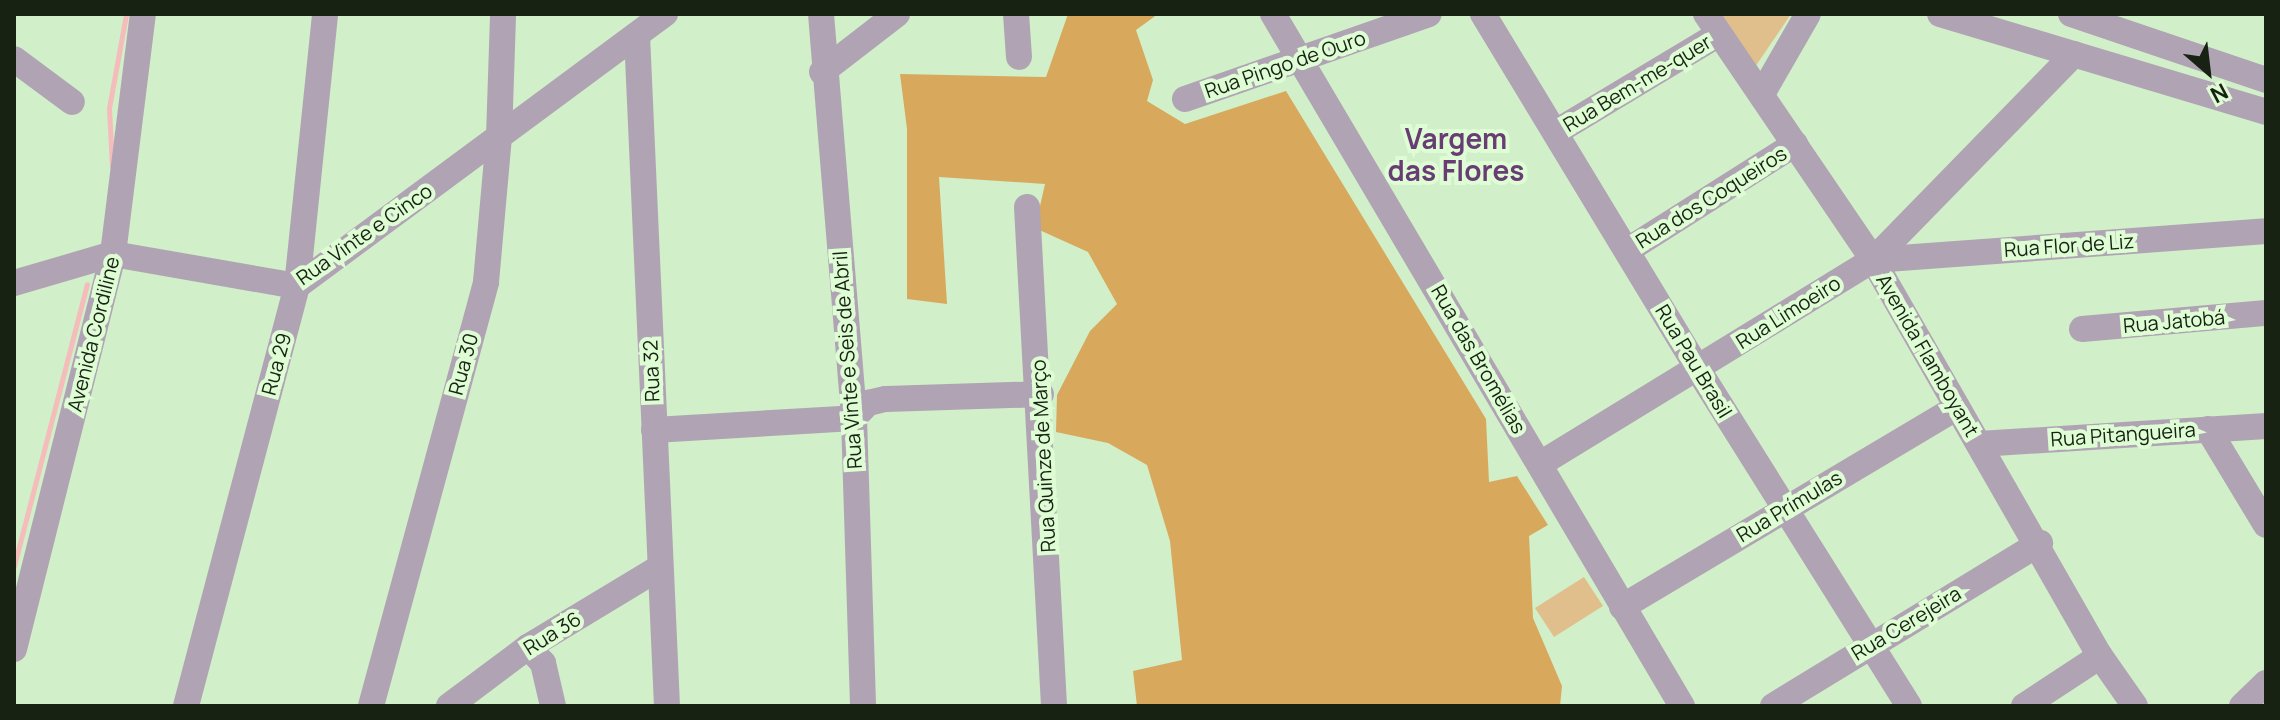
<!DOCTYPE html>
<html>
<head>
<meta charset="utf-8">
<style>
	body { margin:0 }
	#map { position:relative; width:2280px; height:720px; overflow:hidden; background:#d1efc8; font-family:Manrope,sans-serif }
	div>[style] { position:absolute }
	[style*='--x'] { left:calc(var(--x)*1px); top:calc(var(--y)*1px); width:calc(var(--w)*1px); rotate:calc(var(--a)*1deg) }
	.green>* { inset:0; background:#e0bf8d }
	.forest>* { inset:0; background:#d8a95c }
	.stream>* { height:5px; margin:-2.5px; padding:0 2.5px; transform-origin:2.5px; border-radius:2.5px; background:#f5bcbc }
	.minor>* { height:26px; margin:-13px; padding:0 13px; transform-origin:13px; border-radius:13px; background:#b0a3b4 }
	span { translate:-50% -50%; white-space:nowrap; text-align:center; line-height:1.15; -webkit-text-stroke:8px #dffdd5; paint-order:stroke }
	.street-label { font-size:20px; color:#172213 }
	.district-label { font-size:28px; color:#673d74; font-weight:700 }
	.frame { position:absolute; inset:0; border:16px solid #172213; pointer-events:none }
	.north { position:absolute; left:2168px; top:32px; width:80px; height:80px; -webkit-text-stroke:6px #dffdd5; paint-order:stroke; rotate:152deg; font-size:22px; font-weight:700; line-height:32px; text-align:center; color:#172213 }
	.north::after { content:''; display:block; margin:auto; width:28px; height:36px; background:#172213; clip-path:polygon(50% 0,100% 100%,50% 72%,0 100%) }
</style>
</head>
<body>
<div id="map">
	<div class="green">
		<i style="clip-path:polygon(1720px 14px,1791px 14px,1755px 67px)"></i>
		<i style="clip-path:polygon(1584px 577px,1603px 606px,1554px 637px,1535px 608px)"></i>
	</div>
	<div class="forest">
		<i style="clip-path:polygon(1068px 14px,1158px 14px,1136px 30px,1153px 80px,1147px 101px,1185px 124px,1286px 91px,1486px 419px,1489px 482px,1517px 476px,1548px 525px,1529px 536px,1533px 618px,1562px 686px,1560px 706px,1137px 706px,1133px 671px,1182px 660px,1170px 541px,1147px 465px,1108px 443px,1056px 432px,1057px 395px,1090px 331px,1117px 304px,1088px 252px,1035px 228px,1045px 184px,939px 177px,947px 304px,907px 299px,907px 129px,900px 74px,1046px 77px)"></i>
	</div>
	<div class="stream">
		<i style="--x:112;--y:166;--w:58;--a:-93"></i>
		<i style="--x:109;--y:108;--w:96;--a:-79.7"></i>
		<i style="--x:14;--y:566;--w:291;--a:-75.5"></i>
	</div>
	<div class="minor">
		<i style="--x:821;--y:14;--w:405;--a:85.3"></i>
		<i style="--x:854;--y:418;--w:288;--a:88.2"></i>
		<i style="--x:1016;--y:14;--w:43;--a:86"></i>
		<i style="--x:1273;--y:14;--w:804;--a:59.42"></i>
		<i style="--x:1483;--y:14;--w:414;--a:58.8"></i>
		<i style="--x:1697;--y:368;--w:399;--a:57.9"></i>
		<i style="--x:1706;--y:14;--w:297;--a:55.8"></i>
		<i style="--x:1873;--y:260;--w:456;--a:60.2"></i>
		<i style="--x:2100;--y:656;--w:61;--a:55"></i>
		<i style="--x:1940;--y:14;--w:340;--a:16.7"></i>
		<i style="--x:2071;--y:14;--w:206;--a:18.7"></i>
		<i style="--x:637;--y:35;--w:672;--a:87.44"></i>
		<i style="--x:14;--y:59;--w:72;--a:36.6"></i>
		<i style="--x:822;--y:72;--w:95;--a:-37.7"></i>
		<i style="--x:1762;--y:94;--w:92;--a:-60.1"></i>
		<i style="--x:1185;--y:99;--w:258;--a:-19.2"></i>
		<i style="--x:1556;--y:132;--w:190;--a:-31"></i>
		<i style="--x:1027;--y:207;--w:500;--a:86.9"></i>
		<i style="--x:1628;--y:250;--w:198;--a:-32.4"></i>
		<i style="--x:1873;--y:260;--w:394;--a:-4.2"></i>
		<i style="--x:14;--y:283;--w:103;--a:-16.3"></i>
		<i style="--x:113;--y:254;--w:187;--a:9.9"></i>
		<i style="--x:297;--y:286;--w:458;--a:-36.5"></i>
		<i style="--x:2082;--y:329;--w:185;--a:-5"></i>
		<i style="--x:2208;--y:429;--w:112;--a:58.9"></i>
		<i style="--x:654;--y:430;--w:200;--a:-3.4"></i>
		<i style="--x:854;--y:418;--w:21;--a:-47"></i>
		<i style="--x:868;--y:403;--w:18;--a:-13"></i>
		<i style="--x:886;--y:399;--w:155;--a:-1.8"></i>
		<i style="--x:1979;--y:444;--w:288;--a:-3.6"></i>
		<i style="--x:1540;--y:464;--w:391;--a:-31.5"></i>
		<i style="--x:1873;--y:260;--w:288;--a:-45.7"></i>
		<i style="--x:1622;--y:607;--w:390;--a:-30.8"></i>
		<i style="--x:528;--y:647;--w:22;--a:47"></i>
		<i style="--x:543;--y:663;--w:44;--a:76.9"></i>
		<i style="--x:14;--y:649;--w:407;--a:-75.9"></i>
		<i style="--x:113;--y:254;--w:242;--a:-82.9"></i>
		<i style="--x:186;--y:706;--w:434;--a:-75.2"></i>
		<i style="--x:297;--y:286;--w:273;--a:-84.1"></i>
		<i style="--x:371;--y:706;--w:439;--a:-74.8"></i>
		<i style="--x:486;--y:282;--w:146;--a:-84.9"></i>
		<i style="--x:499;--y:137;--w:123;--a:-88.1"></i>
		<i style="--x:449;--y:706;--w:99;--a:-36.8"></i>
		<i style="--x:528;--y:647;--w:153;--a:-31.1"></i>
		<i style="--x:1773;--y:706;--w:313;--a:-31.4"></i>
		<i style="--x:2024;--y:706;--w:91;--a:-33.3"></i>
		<i style="--x:2242;--y:706;--w:33;--a:-44"></i>
	</div>
	<div class="street-label">
		<span style="left:1285px;top:64px;rotate:-19deg">Rua Pingo de Ouro</span>
		<span style="left:1637px;top:83px;rotate:-31deg">Rua Bem-me-quer</span>
		<span style="left:1711px;top:197px;rotate:-32deg">Rua dos Coqueiros</span>
		<span style="left:364px;top:234px;rotate:-35deg">Rua Vinte e Cinco</span>
		<span style="left:2069px;top:245px;rotate:-4deg">Rua Flor de Liz</span>
		<span style="left:1788px;top:312px;rotate:-32deg">Rua Limoeiro</span>
		<span style="left:2174px;top:321px;rotate:-5deg">Rua Jatobá</span>
		<span style="left:93px;top:334px;rotate:-76deg">Avenida Cordiline</span>
		<span style="left:1928px;top:355px;rotate:60deg">Avenida Flamboyant</span>
		<span style="left:1479px;top:359px;rotate:60deg">Rua das Bromélias</span>
		<span style="left:847px;top:360px;rotate:-94deg">Rua Vinte e Seis de Abril</span>
		<span style="left:1694px;top:361px;rotate:59deg">Rua Pau Brasil</span>
		<span style="left:276px;top:364px;rotate:-75deg">Rua 29</span>
		<span style="left:463px;top:364px;rotate:-75deg">Rua 30</span>
		<span style="left:651px;top:371px;rotate:-92deg">Rua 32</span>
		<span style="left:2123px;top:434px;rotate:-4deg">Rua Pitangueira</span>
		<span style="left:1043px;top:456px;rotate:-93deg">Rua Quinze de Março</span>
		<span style="left:1789px;top:506px;rotate:-31deg">Rua Prímulas</span>
		<span style="left:1906px;top:623px;rotate:-31deg">Rua Cerejeira</span>
		<span style="left:552px;top:633px;rotate:-32deg">Rua 36</span>
	</div>
	<div class="district-label">
		<span style="left:1456px;top:154px">Vargem<br>das Flores</span>
	</div>
	<div class="frame"></div>
	<div class="north">N</div>
</div>
</body>
</html>
